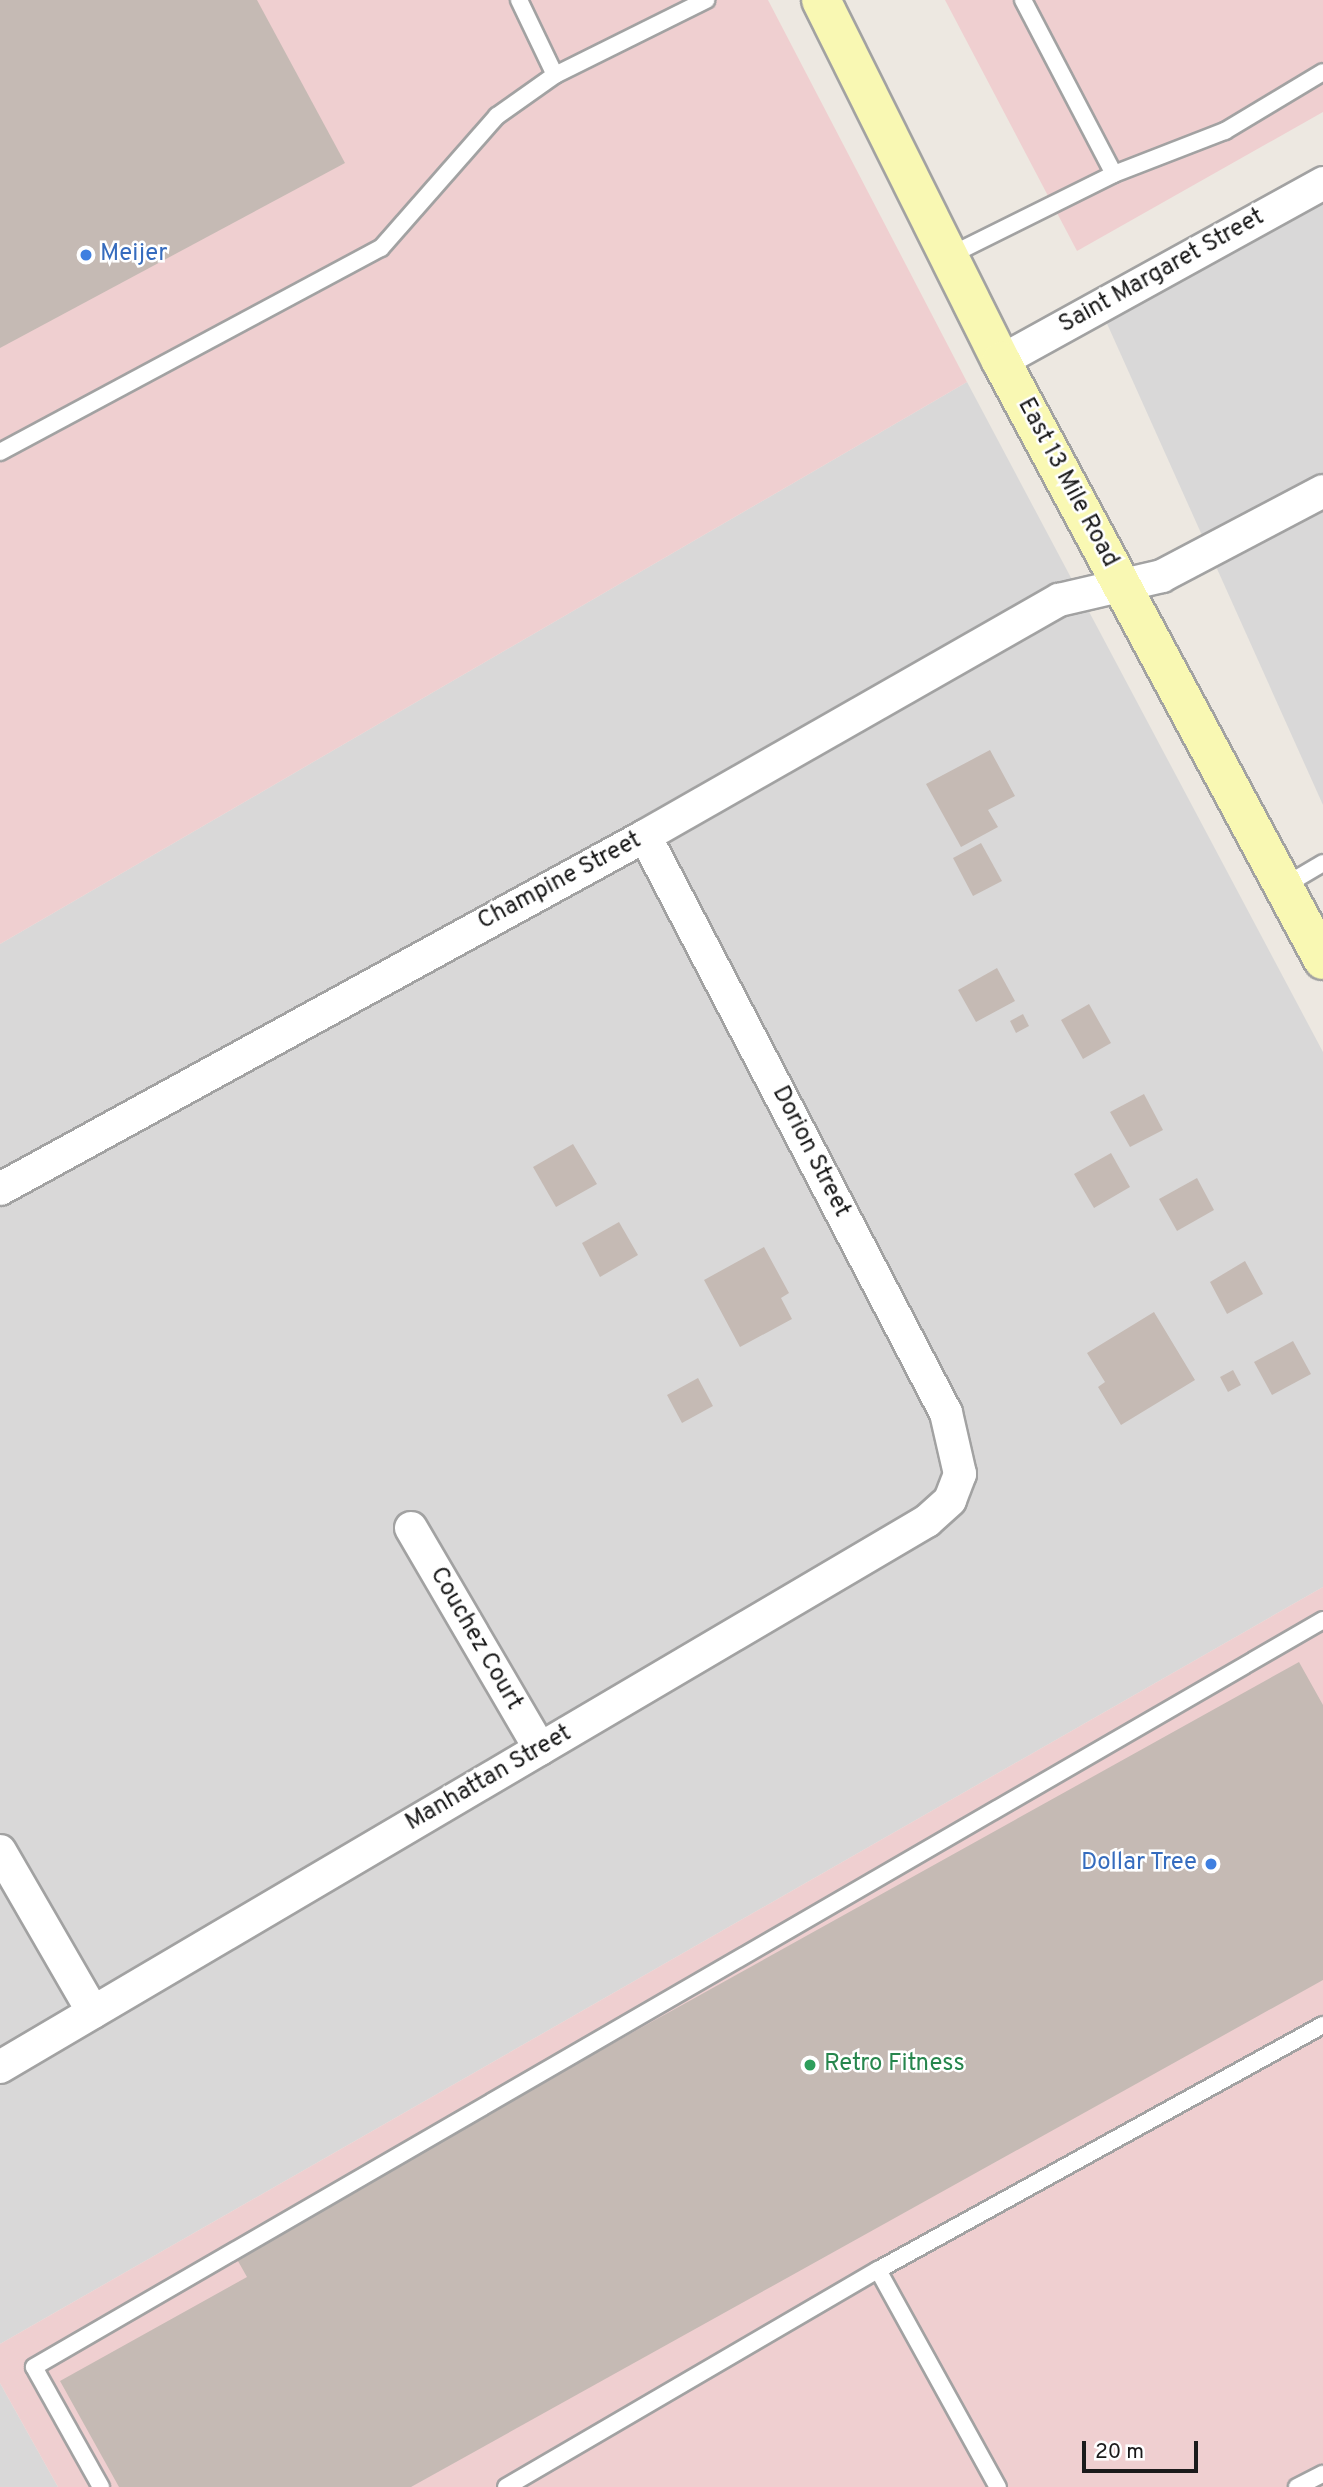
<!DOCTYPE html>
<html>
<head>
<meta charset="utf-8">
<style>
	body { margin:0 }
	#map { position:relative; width:1323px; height:2487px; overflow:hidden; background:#ede8e1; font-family:Overpass,sans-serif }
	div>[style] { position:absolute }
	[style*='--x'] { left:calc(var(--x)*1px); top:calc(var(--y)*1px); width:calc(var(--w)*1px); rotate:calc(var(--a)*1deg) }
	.residential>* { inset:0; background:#d9d8d8 }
	.commercial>* { inset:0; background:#efcfd0 }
	.building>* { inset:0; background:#c5bab4 }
	.roads { filter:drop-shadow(2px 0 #a2a2a2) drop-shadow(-2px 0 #a2a2a2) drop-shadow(0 2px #a2a2a2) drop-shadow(0 -2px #a2a2a2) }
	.service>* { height:16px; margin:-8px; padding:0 8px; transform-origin:8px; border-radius:8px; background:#fff }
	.minor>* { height:32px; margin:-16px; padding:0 16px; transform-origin:16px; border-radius:16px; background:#fff }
	.secondary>* { height:38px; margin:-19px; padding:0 19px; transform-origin:19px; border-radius:19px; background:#f9f8b3 }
	.dots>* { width:19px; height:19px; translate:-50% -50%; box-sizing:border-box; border:4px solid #fff; border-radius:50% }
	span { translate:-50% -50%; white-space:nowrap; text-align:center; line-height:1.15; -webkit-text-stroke:5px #fff; paint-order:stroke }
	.shop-label { font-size:24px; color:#366cbe }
	.left { translate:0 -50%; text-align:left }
	.right { translate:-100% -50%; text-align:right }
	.street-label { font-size:24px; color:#1b1b1b }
	.leisure-label { font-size:24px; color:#27864d }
	.scale { position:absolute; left:1082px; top:2441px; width:116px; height:32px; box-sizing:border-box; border:4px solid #1b1b1b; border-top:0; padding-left:9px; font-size:21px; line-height:24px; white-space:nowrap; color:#1b1b1b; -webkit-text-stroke:5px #fff; paint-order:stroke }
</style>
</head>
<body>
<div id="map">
	<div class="residential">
		<i style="clip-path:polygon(1323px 183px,1323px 805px,1100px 308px)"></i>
		<i style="clip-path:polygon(967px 382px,1323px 1052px,1323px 1587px,0 2344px,0 944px)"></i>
		<i style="clip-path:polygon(0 2383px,58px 2487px,0 2487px)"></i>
	</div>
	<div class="commercial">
		<i style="clip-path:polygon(0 0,768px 0,967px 382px,0 944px)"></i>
		<i style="clip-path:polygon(945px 0,1323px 0,1323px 112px,1077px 251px)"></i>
		<i style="clip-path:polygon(1323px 1587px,1323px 2487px,58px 2487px,0 2383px,0 2344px)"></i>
	</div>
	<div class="building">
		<i style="clip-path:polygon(0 0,257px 0,345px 163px,0 348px)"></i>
		<i style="clip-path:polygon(990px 750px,1015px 796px,988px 810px,998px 827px,961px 847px,926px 784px)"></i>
		<i style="clip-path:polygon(981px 843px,1002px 881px,973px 896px,953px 858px)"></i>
		<i style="clip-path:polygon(997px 968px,1015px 1001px,976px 1022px,958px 990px)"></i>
		<i style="clip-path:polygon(1089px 1004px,1111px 1043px,1083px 1059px,1061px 1020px)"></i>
		<i style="clip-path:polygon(1023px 1014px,1029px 1026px,1016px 1033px,1010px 1021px)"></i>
		<i style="clip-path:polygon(1144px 1094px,1163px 1130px,1130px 1147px,1110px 1112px)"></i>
		<i style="clip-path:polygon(573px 1144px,597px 1184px,556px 1207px,533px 1167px)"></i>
		<i style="clip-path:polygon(1111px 1153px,1130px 1187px,1094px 1208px,1074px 1174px)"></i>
		<i style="clip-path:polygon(1197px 1178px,1214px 1210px,1177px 1231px,1159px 1199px)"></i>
		<i style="clip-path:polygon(619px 1222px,638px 1255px,600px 1277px,582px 1243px)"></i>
		<i style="clip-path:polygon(764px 1247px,789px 1293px,781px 1298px,792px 1319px,740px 1347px,704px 1280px)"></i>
		<i style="clip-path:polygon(1245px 1261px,1263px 1294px,1227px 1314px,1210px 1282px)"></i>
		<i style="clip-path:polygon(1154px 1312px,1195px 1380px,1121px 1425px,1098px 1387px,1105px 1382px,1087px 1353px)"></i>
		<i style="clip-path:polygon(1293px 1341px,1311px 1374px,1272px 1395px,1254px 1362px)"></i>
		<i style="clip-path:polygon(1233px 1370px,1241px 1385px,1228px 1392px,1220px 1377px)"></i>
		<i style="clip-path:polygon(698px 1378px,713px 1406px,682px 1423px,667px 1395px)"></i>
		<i style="clip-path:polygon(1299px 1662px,1323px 1705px,1323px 1980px,411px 2487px,119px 2487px,60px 2381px,247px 2277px,234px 2254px)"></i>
	</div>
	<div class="roads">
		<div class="service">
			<i style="--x:519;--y:0;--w:83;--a:64.4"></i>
			<i style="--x:1023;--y:0;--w:196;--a:62.4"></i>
			<i style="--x:1114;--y:174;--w:119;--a:-21.2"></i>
			<i style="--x:1225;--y:131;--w:114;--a:-31"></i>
			<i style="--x:949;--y:256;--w:184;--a:-26.4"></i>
			<i style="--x:0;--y:452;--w:432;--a:-28.2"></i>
			<i style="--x:381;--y:248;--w:176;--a:-48.7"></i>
			<i style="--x:497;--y:116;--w:71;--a:-35.3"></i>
			<i style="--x:555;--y:75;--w:169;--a:-26.4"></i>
			<i style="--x:1284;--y:886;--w:45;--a:-30.5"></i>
			<i style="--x:878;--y:2270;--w:508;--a:-28.84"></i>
			<i style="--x:101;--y:2487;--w:137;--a:-119.2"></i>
			<i style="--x:34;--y:2367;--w:1490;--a:-30.09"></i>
			<i style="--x:506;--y:2487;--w:431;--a:-30.3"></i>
			<i style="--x:878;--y:2270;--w:248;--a:61.1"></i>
			<i style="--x:1297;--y:2487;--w:29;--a:-27"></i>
		</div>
		<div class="minor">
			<i style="--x:1001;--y:361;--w:368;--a:-28.9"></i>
			<i style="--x:0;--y:1189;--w:735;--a:-28.69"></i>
			<i style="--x:645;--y:836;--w:477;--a:-29.7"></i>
			<i style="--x:1059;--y:600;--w:106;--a:-13.1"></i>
			<i style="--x:1162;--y:576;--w:182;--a:-27.8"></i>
			<i style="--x:411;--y:1528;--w:256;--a:59.7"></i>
			<i style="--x:0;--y:1851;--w:186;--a:60"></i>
			<i style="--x:0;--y:2067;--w:1076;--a:-30.5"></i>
			<i style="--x:927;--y:1521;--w:31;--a:-42"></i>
			<i style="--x:950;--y:1500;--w:28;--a:-69"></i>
			<i style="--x:960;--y:1474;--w:63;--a:-102.9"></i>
			<i style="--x:946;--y:1413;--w:651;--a:-117.55"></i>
		</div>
		<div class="secondary">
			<i style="--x:821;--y:0;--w:403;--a:63.5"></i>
			<i style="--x:1001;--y:361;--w:680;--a:61.74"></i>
		</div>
	</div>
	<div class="dots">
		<i style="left:86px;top:255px;background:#3f7fe0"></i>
		<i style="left:1211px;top:1864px;background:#3f7fe0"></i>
		<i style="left:810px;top:2065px;background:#2e9e5b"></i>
	</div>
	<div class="shop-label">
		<span class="left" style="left:100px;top:255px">Meijer</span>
		<span class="right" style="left:1197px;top:1864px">Dollar Tree</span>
	</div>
	<div class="street-label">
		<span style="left:1162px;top:272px;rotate:-29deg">Saint Margaret Street</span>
		<span style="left:1067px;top:483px;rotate:62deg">East 13 Mile Road</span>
		<span style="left:560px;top:882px;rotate:-28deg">Champine Street</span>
		<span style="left:810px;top:1152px;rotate:63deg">Dorion Street</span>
		<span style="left:475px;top:1639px;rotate:60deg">Couchez Court</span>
		<span style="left:489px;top:1779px;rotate:-30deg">Manhattan Street</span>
	</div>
	<div class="leisure-label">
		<span class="left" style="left:824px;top:2065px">Retro Fitness</span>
	</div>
	<div class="scale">20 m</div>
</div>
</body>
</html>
